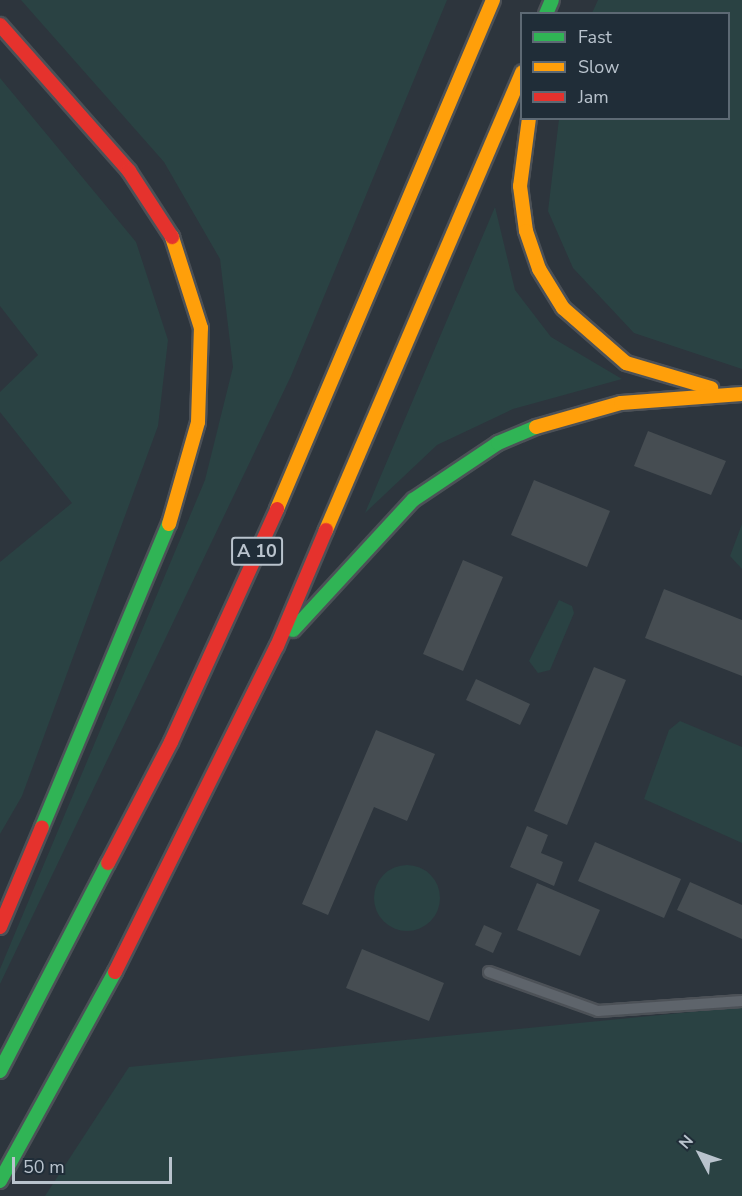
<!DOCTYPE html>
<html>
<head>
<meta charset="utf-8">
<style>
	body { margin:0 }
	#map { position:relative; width:742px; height:1196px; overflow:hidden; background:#2d353d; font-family:"Nunito Sans",sans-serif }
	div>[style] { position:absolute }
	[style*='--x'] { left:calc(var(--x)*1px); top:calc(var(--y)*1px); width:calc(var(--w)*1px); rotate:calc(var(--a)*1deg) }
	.green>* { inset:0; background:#2a4243 }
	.round { border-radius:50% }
	.building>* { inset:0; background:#464d52 }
	.roads { filter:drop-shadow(2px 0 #4c5157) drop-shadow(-2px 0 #4c5157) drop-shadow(0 2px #4c5157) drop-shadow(0 -2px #4c5157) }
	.lane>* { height:10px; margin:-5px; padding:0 5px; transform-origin:5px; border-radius:5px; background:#5e646b }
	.fast>* { height:14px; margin:-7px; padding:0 7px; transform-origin:7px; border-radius:7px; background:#30b455 }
	.slow>* { height:14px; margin:-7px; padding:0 7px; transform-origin:7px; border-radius:7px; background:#ff9f0a }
	.jam>* { height:14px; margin:-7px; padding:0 7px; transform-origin:7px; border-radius:7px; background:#e5322d }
	span { translate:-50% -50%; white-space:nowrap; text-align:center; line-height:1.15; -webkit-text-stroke:5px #202d38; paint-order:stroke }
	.shield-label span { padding:2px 4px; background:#202d38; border:2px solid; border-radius:4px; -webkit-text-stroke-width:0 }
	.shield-label { font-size:18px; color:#b9c3cd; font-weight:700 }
	.legend { position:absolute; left:520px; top:12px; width:210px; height:108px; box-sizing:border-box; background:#202d38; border:2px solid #5d6974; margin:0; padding:8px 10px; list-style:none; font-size:18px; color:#b9c3cd }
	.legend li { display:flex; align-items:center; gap:12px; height:30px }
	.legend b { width:30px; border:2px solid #5d6974 }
	.north { position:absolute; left:670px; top:1124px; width:60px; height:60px; -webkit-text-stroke:4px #202d38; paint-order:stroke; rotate:311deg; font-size:16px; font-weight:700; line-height:24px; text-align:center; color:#b9c3cd }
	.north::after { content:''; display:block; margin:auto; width:21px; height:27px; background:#b9c3cd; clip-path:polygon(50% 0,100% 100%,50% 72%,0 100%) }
	.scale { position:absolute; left:12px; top:1157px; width:160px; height:27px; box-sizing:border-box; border:3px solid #b9c3cd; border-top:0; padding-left:8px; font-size:18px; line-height:21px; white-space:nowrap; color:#b9c3cd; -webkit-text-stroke:4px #202d38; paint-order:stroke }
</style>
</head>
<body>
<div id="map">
	<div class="green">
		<i style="clip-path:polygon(21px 0,447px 0,291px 376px,0 984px,0 969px,205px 480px,233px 367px,220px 259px,164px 162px)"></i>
		<i style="clip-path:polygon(598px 0,742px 0,742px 369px,634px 333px,573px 268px,548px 211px,559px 119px,728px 118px,728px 14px,592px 13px)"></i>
		<i style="clip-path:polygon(0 78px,136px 242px,168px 340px,158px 426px,22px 796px,0 834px,0 562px,72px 503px,0 412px,0 392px,38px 355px,0 306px)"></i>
		<i style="clip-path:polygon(495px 207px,515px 290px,551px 337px,622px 379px,513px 409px,437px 445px,365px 513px)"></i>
		<i style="clip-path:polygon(742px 524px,742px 569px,730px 556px)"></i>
		<i style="clip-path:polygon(559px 600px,572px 606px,574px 613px,550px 670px,538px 673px,529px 661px)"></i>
		<i style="clip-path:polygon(680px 721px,742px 747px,742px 843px,644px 799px,669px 730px)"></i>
		<i class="round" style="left:374px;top:865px;width:66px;height:66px"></i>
		<i style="clip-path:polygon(742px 1007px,742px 1196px,45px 1196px,129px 1067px)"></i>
	</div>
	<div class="building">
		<i style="clip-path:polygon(648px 431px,726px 461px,711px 495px,634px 466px)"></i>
		<i style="clip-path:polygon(534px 480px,610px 511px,587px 567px,511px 535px)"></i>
		<i style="clip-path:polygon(463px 560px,503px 577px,463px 671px,423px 654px)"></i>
		<i style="clip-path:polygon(664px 589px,742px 620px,742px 676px,645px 638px)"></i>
		<i style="clip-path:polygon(594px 667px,626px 680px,567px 825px,534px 811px)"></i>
		<i style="clip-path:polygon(476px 679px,530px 704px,520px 725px,466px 700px)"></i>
		<i style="clip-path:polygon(376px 730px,435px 754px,407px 821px,374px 807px,328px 915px,302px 904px)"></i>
		<i style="clip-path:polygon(527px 826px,548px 835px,541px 853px,563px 862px,554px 886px,510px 867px)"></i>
		<i style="clip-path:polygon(595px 842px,681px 879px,664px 918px,578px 881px)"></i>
		<i style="clip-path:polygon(690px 882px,742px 905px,742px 939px,677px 910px)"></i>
		<i style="clip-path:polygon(537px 883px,600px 910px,580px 956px,517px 930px)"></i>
		<i style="clip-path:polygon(484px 925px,502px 933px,493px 953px,475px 945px)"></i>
		<i style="clip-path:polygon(362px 949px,444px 983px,429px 1021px,346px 988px)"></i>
	</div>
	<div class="roads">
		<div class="lane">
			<i style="--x:489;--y:972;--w:116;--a:19.7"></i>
			<i style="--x:598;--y:1011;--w:144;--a:-4"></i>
		</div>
		<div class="fast">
			<i style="--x:546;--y:14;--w:15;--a:-67"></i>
			<i style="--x:293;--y:630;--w:177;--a:-47.3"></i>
			<i style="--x:413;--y:500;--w:102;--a:-33.8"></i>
			<i style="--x:498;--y:443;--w:41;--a:-22.8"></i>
			<i style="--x:42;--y:827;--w:329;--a:-67.3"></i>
			<i style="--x:0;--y:1071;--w:234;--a:-62.6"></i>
			<i style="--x:0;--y:1181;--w:239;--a:-61.2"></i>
		</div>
		<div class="slow">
			<i style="--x:529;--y:118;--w:69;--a:97.5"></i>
			<i style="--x:520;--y:186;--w:45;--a:82.4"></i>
			<i style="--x:526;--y:231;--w:40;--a:71.1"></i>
			<i style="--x:539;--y:269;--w:46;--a:58.4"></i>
			<i style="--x:563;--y:308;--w:84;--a:41.1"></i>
			<i style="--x:626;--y:363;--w:89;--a:16.4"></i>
			<i style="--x:536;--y:427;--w:88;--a:-15.8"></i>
			<i style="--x:621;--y:403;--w:121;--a:-4.3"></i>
			<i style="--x:277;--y:509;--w:553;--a:-67.01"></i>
			<i style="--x:169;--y:524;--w:106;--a:-74.1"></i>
			<i style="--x:198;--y:422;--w:94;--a:-88.2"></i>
			<i style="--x:201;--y:328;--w:96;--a:-107.7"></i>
			<i style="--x:326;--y:530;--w:498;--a:-66.8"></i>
		</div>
		<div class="jam">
			<i style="--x:0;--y:25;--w:195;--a:48.5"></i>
			<i style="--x:129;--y:171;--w:79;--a:56.9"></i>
			<i style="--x:108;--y:863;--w:136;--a:-62.5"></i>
			<i style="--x:171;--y:742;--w:256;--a:-65.5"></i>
			<i style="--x:0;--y:927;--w:108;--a:-67.2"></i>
			<i style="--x:115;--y:972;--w:364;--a:-63.6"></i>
			<i style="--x:277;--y:646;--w:126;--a:-67.1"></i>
		</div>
	</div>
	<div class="shield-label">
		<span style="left:257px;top:551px">A 10</span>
	</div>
	<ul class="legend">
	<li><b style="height:8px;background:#30b455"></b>Fast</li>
	<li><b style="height:8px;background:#ff9f0a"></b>Slow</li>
	<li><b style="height:8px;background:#e5322d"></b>Jam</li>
	</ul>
	<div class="north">N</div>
	<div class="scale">50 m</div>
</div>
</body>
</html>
